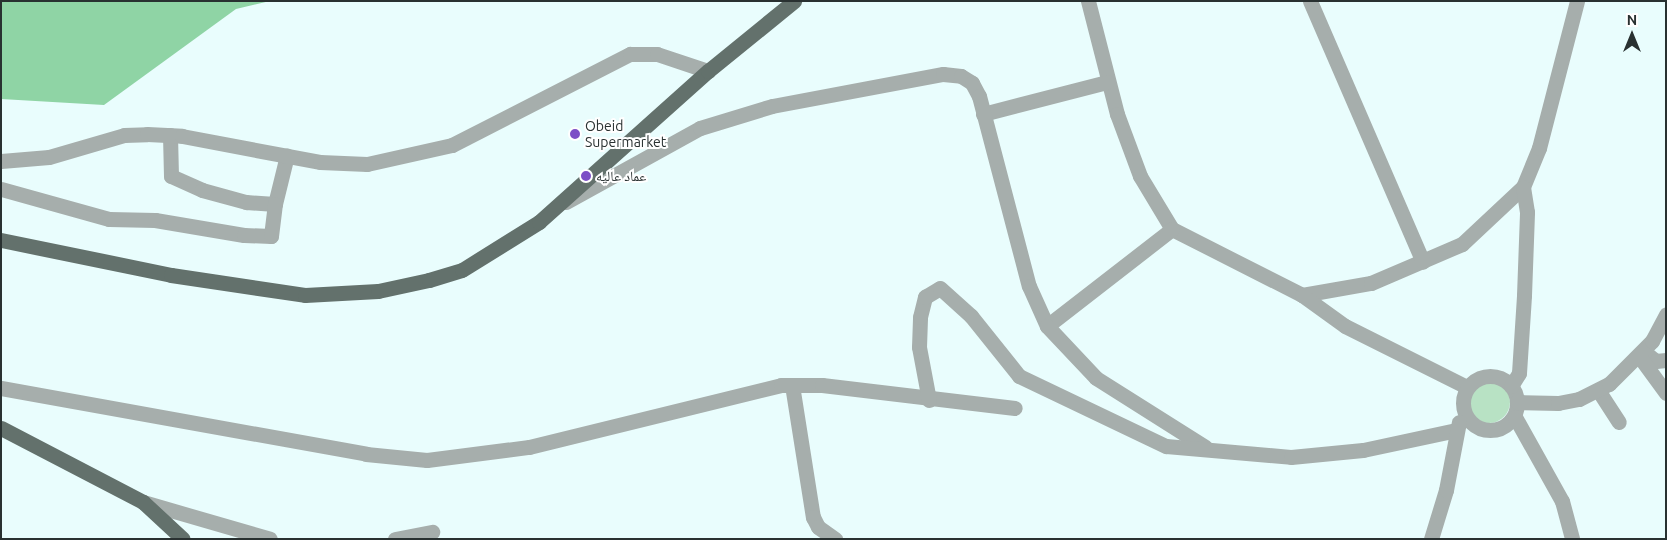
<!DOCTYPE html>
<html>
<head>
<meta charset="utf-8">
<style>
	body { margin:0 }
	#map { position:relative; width:1667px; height:540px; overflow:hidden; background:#e9fdfd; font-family:Ubuntu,"Noto Naskh Arabic",sans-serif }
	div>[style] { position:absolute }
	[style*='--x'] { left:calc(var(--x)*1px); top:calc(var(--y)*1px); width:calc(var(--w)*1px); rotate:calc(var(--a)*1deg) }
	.green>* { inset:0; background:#b8e2c4 }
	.round { border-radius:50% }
	.forest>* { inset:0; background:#8fd4a5 }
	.minor>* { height:15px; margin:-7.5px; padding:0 7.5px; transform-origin:7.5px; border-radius:7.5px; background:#a6aeac }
	.minor>.ring { margin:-7.5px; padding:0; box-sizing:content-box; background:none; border:15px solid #a6aeac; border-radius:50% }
	.major>* { height:15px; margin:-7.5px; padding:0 7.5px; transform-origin:7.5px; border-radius:7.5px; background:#63716c }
	.dots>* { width:14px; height:14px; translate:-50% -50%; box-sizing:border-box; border:2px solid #fff; border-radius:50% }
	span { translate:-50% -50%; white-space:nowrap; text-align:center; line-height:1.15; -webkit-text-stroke:4px #fff; paint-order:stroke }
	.poi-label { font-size:14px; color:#293131 }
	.left { translate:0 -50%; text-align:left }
	.frame { position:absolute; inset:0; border:2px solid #293131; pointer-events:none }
	.north { position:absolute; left:1607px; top:10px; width:50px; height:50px; -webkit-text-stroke:4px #fff; paint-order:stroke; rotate:0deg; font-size:14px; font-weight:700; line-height:20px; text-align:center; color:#293131 }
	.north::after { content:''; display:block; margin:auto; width:18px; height:22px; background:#293131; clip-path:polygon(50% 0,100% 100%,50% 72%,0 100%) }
</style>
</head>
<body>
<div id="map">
	<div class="green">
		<i class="round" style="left:1468px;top:381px;width:42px;height:42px"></i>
	</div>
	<div class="forest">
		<i style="clip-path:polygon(1px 1px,270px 1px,236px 9px,104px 105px,1px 99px)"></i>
	</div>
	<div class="minor">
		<i style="--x:1088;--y:1;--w:117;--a:75.6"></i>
		<i style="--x:1117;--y:114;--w:66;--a:69.6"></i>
		<i style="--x:1140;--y:176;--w:62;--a:58.9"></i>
		<i style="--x:1172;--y:229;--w:146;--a:26.9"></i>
		<i style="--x:1302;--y:295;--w:70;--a:-9.9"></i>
		<i style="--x:1371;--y:283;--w:99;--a:-23.2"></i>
		<i style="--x:1462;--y:244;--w:83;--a:-43.1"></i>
		<i style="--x:1523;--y:187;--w:42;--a:-67.7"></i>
		<i style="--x:1539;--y:148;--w:152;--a:-75.5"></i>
		<i style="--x:1310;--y:1;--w:284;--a:66.6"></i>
		<i style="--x:983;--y:114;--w:128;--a:-14.5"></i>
		<i style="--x:170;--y:135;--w:41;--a:88.6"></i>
		<i style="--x:171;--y:176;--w:34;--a:24"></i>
		<i style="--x:202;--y:190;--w:46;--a:15.3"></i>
		<i style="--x:246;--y:202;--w:29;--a:4"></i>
		<i style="--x:275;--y:204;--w:50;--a:-76.2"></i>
		<i style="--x:1;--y:161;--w:48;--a:-4.8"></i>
		<i style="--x:49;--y:157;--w:78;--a:-16.3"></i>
		<i style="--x:124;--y:135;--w:23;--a:-2"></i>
		<i style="--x:147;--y:134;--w:35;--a:3"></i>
		<i style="--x:182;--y:136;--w:140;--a:10.7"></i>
		<i style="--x:320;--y:162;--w:47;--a:2.4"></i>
		<i style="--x:367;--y:164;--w:87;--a:-12.6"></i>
		<i style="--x:452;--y:145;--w:200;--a:-27.1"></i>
		<i style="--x:630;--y:54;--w:27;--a:0"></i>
		<i style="--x:657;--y:54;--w:54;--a:18.4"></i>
		<i style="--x:1;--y:189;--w:112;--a:15.5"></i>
		<i style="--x:109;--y:219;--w:46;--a:1.2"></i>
		<i style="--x:155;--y:220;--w:90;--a:9.6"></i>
		<i style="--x:244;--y:235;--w:27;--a:2"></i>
		<i style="--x:271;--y:236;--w:32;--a:-83"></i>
		<i style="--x:566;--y:202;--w:153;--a:-28.9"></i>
		<i style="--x:700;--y:128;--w:75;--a:-17"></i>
		<i style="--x:772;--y:106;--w:174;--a:-10.6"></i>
		<i style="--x:943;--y:74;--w:18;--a:6"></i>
		<i style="--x:961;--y:76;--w:13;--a:32"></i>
		<i style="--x:972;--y:83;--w:15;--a:62"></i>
		<i style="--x:979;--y:96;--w:196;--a:75.3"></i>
		<i style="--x:1029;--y:286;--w:44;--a:65.8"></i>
		<i style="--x:1047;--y:326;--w:158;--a:-37.8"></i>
		<i style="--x:1302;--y:295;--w:53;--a:35.8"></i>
		<i style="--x:1345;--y:326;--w:136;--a:26.6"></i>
		<i style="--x:1047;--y:326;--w:71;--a:46.7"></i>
		<i style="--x:1096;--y:378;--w:129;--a:32.3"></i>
		<i style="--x:1643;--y:351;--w:16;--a:38"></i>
		<i style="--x:1656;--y:361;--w:10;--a:-6"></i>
		<i style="--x:1639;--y:356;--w:46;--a:53.9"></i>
		<i class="ring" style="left:1463px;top:376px;width:39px;height:39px"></i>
		<i style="--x:792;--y:385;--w:134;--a:81"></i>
		<i style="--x:813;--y:517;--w:11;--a:63"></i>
		<i style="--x:818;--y:527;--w:21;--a:35"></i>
		<i style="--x:1511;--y:386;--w:15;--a:-58"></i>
		<i style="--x:1519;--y:373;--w:78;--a:-86.3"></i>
		<i style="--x:1524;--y:295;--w:83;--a:-87.9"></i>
		<i style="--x:1527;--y:212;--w:25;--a:-99"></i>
		<i style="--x:1;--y:388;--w:371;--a:10.2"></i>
		<i style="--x:366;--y:454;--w:61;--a:5.6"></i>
		<i style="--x:427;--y:460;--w:103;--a:-7.3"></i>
		<i style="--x:529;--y:447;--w:260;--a:-13.8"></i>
		<i style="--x:781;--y:385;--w:41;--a:0"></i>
		<i style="--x:822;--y:385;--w:194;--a:6.8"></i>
		<i style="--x:1598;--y:390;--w:38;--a:57"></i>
		<i style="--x:929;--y:400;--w:54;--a:-100.7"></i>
		<i style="--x:919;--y:347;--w:30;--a:-88"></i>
		<i style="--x:920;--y:317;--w:21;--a:-76"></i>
		<i style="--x:925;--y:297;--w:17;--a:-31"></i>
		<i style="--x:940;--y:288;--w:42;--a:42.1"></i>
		<i style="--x:971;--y:316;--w:77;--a:51.3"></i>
		<i style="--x:1019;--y:376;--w:163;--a:25.5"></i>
		<i style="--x:1166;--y:446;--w:125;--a:5"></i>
		<i style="--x:1291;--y:457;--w:72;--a:-5.6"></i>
		<i style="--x:1363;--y:450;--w:95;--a:-12.1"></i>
		<i style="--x:1517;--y:402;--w:41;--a:1.4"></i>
		<i style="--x:1558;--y:403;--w:21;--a:-11"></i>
		<i style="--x:1579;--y:399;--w:34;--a:-27"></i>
		<i style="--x:1609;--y:384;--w:61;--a:-45"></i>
		<i style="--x:1652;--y:341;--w:30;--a:-62"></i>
		<i style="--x:1515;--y:417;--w:96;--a:60.8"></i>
		<i style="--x:1562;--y:501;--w:39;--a:75"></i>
		<i style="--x:143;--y:502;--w:132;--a:16.2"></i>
		<i style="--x:395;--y:539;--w:38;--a:-11"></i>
		<i style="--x:1431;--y:539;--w:51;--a:-73"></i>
		<i style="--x:1446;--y:490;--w:69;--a:-79.2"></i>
	</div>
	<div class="major">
		<i style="--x:1;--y:240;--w:174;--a:11.6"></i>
		<i style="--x:171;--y:275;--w:135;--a:8.5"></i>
		<i style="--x:305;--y:295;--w:73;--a:-3.1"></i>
		<i style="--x:378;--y:291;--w:52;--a:-12.2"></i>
		<i style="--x:429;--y:280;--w:34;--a:-17"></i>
		<i style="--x:462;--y:270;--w:91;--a:-31.9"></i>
		<i style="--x:539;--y:222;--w:227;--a:-41.8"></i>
		<i style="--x:708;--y:71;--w:111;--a:-39.1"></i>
		<i style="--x:1;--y:428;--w:160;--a:27.5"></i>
		<i style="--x:143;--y:502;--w:54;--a:42.8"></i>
	</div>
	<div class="dots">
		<i style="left:575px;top:134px;background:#7d4ec6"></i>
		<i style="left:586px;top:176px;background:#7d4ec6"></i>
	</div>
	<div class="poi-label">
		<span class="left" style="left:585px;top:134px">Obeid<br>Supermarket</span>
		<span class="left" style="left:596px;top:176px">عماد عاليه</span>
	</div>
	<div class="frame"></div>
	<div class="north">N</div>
</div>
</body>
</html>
